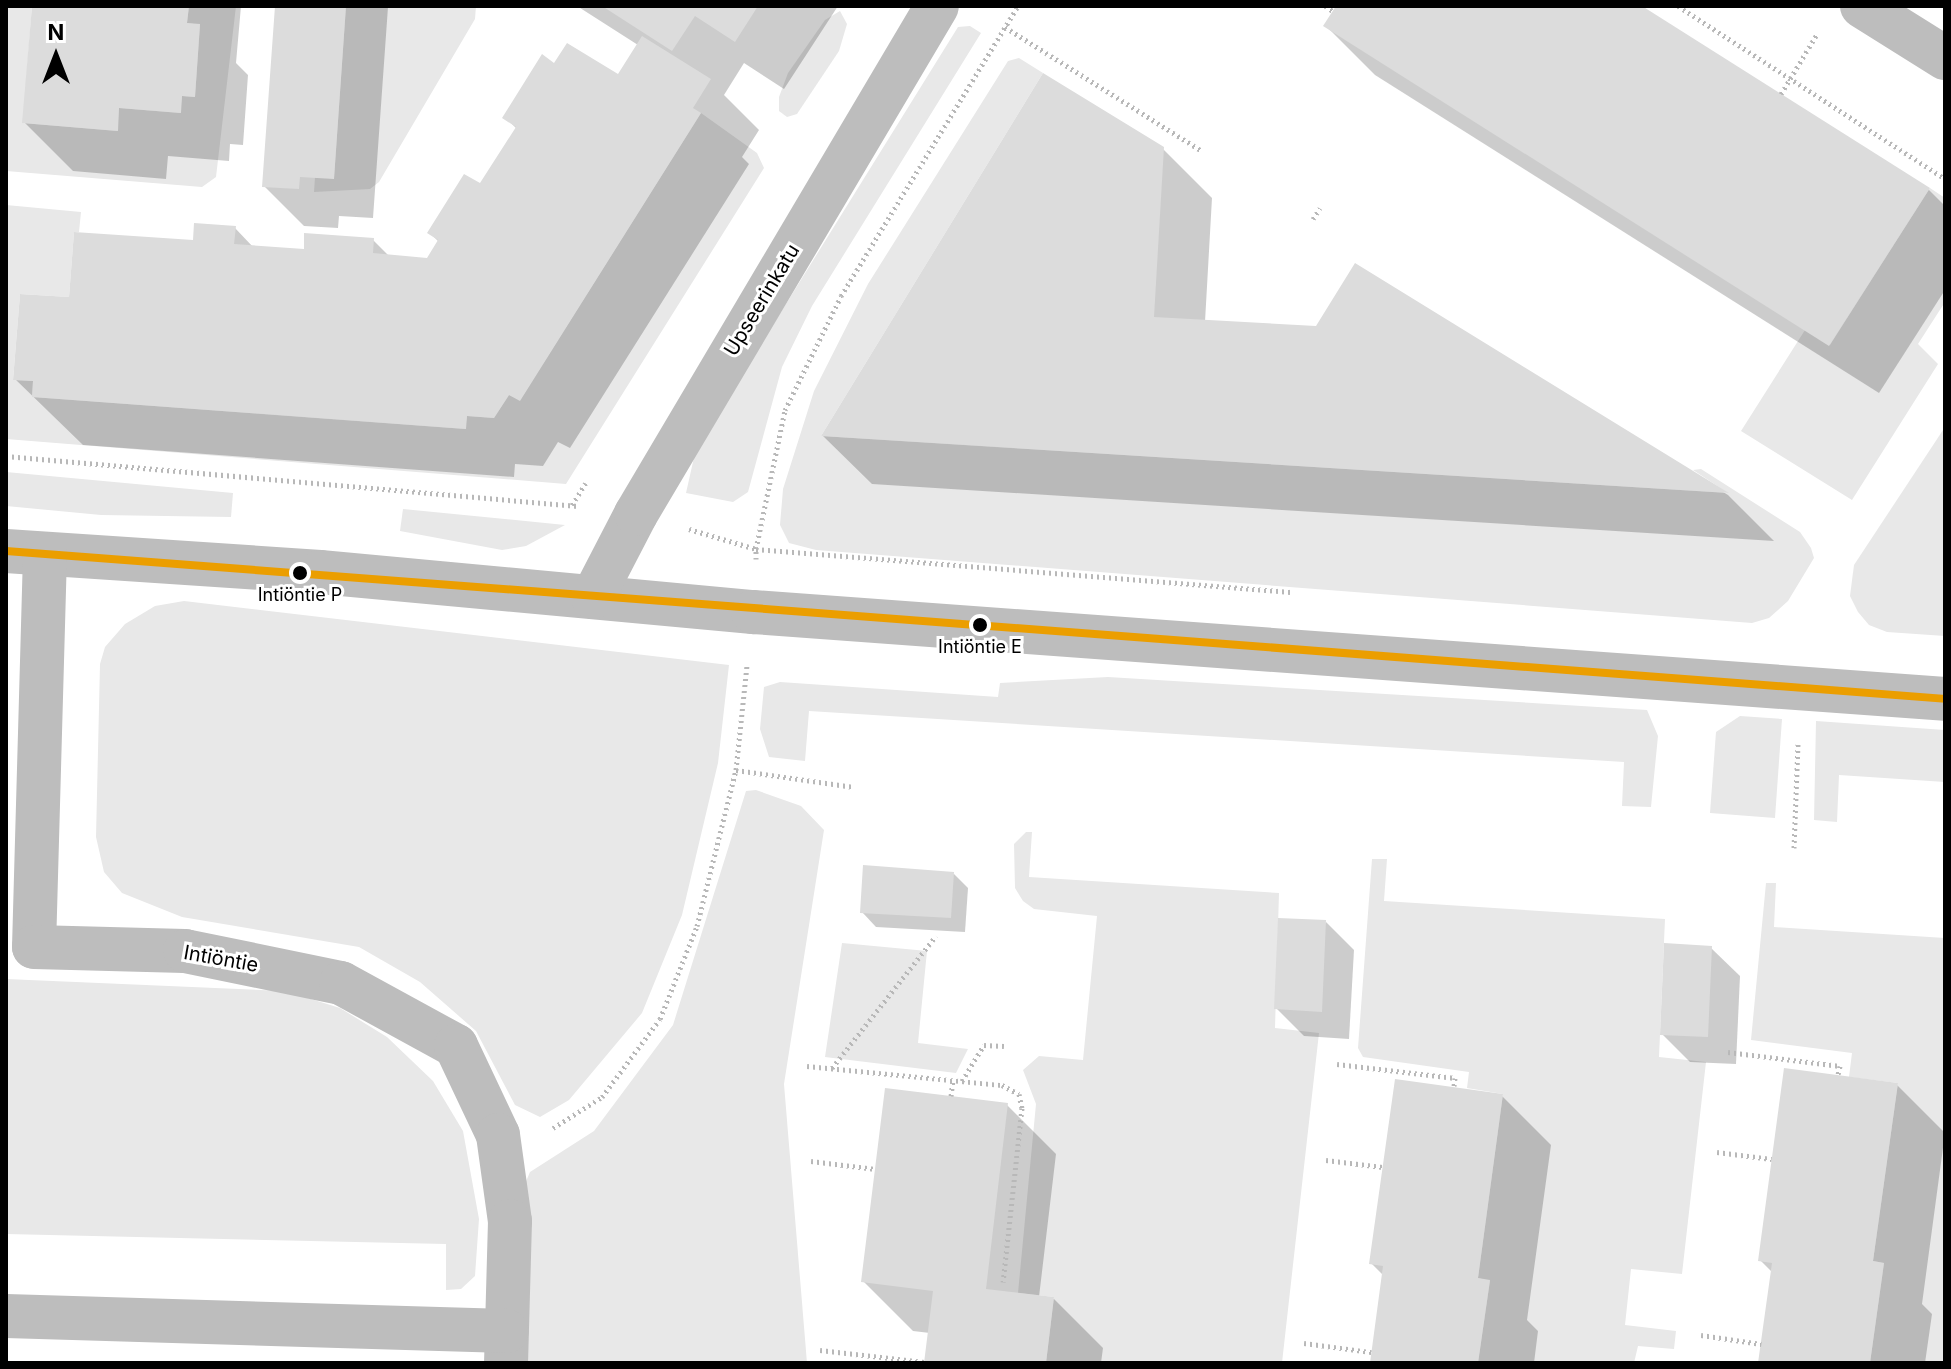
<!DOCTYPE html>
<html>
<head>
<meta charset="utf-8">
<style>
	body { margin:0 }
	#map { position:relative; width:1951px; height:1369px; overflow:hidden; background:#fff; font-family:Inter,sans-serif }
	div>[style] { position:absolute }
	[style*='--x'] { left:calc(var(--x)*1px); top:calc(var(--y)*1px); width:calc(var(--w)*1px); rotate:calc(var(--a)*1deg) }
	.green>* { inset:0; background:#e8e8e8 }
	.shadow>* { inset:0; background:#0003 }
	.building>* { inset:0; background:#dcdcdc }
	.path>* { height:5px; margin-top:-2.5px; transform-origin:0; background:repeating-linear-gradient(90deg,#b8b8b8 0 2px,transparent 0 6px) }
	.minor>* { height:44px; margin:-22px; padding:0 22px; transform-origin:22px; border-radius:22px; background:#bdbdbd }
	.bus-1>* { height:8px; margin:-4px; padding:0 4px; transform-origin:4px; border-radius:4px; background:#eb9e00 }
	.dots>* { width:22px; height:22px; translate:-50% -50%; box-sizing:border-box; border:4px solid #fff; border-radius:50% }
	span { translate:-50% -50%; white-space:nowrap; text-align:center; line-height:1.15; -webkit-text-stroke:6px #fff; paint-order:stroke }
	.bus-label { font-size:18px; color:#000 }
	.street-label { font-size:20px; color:#000 }
	.frame { position:absolute; inset:0; border:8px solid #000; pointer-events:none }
	.north { position:absolute; left:16px; top:16px; width:80px; height:80px; -webkit-text-stroke:6px #fff; paint-order:stroke; rotate:0deg; font-size:22px; font-weight:700; line-height:32px; text-align:center; color:#000 }
	.north::after { content:''; display:block; margin:auto; width:28px; height:36px; background:#000; clip-path:polygon(50% 0,100% 100%,50% 72%,0 100%) }
</style>
</head>
<body>
<div id="map">
	<div class="green">
		<i style="clip-path:polygon(6px 6px,32px 6px,23px 123px,117px 131px,119px 108px,180px 113px,182px 96px,195px 97px,200px 25px,187px 23px,189px 6px,236px 6px,216px 177px,202px 187px,6px 171px)"></i>
		<i style="clip-path:polygon(346px 6px,476px 6px,475px 19px,379px 182px,370px 189px,314px 192px,315px 177px,334px 178px)"></i>
		<i style="clip-path:polygon(840px 11px,847px 24px,839px 51px,797px 114px,787px 117px,779px 111px,779px 97px,788px 73px,825px 20px)"></i>
		<i style="clip-path:polygon(970px 26px,981px 33px,812px 306px,782px 367px,748px 492px,733px 502px,686px 493px,695px 453px,722px 407px,958px 27px)"></i>
		<i style="clip-path:polygon(1019px 58px,1043px 73px,821px 436px,1728px 493px,1693px 470px,1701px 469px,1800px 532px,1811px 548px,1814px 558px,1788px 601px,1769px 618px,1752px 623px,816px 550px,789px 543px,780px 525px,783px 489px,814px 391px,868px 284px,1008px 61px)"></i>
		<i style="clip-path:polygon(701px 113px,757px 153px,764px 168px,566px 484px,6px 439px,6px 205px,81px 212px,79px 232px,74px 232px,69px 297px,20px 294px,13px 380px,33px 381px,32px 397px,465px 429px,467px 416px,494px 418px,509px 395px,520px 400px)"></i>
		<i style="clip-path:polygon(1930px 188px,1945px 198px,1945px 302px,1918px 344px,1938px 364px,1852px 500px,1741px 431px,1805px 330px,1830px 345px)"></i>
		<i style="clip-path:polygon(1945px 427px,1945px 636px,1887px 632px,1869px 625px,1858px 612px,1850px 596px,1854px 565px)"></i>
		<i style="clip-path:polygon(6px 472px,233px 493px,231px 517px,101px 515px,6px 506px)"></i>
		<i style="clip-path:polygon(403px 509px,565px 525px,526px 546px,502px 550px,400px 531px)"></i>
		<i style="clip-path:polygon(184px 601px,729px 665px,718px 763px,682px 915px,642px 1013px,569px 1100px,540px 1117px,515px 1105px,476px 1031px,420px 982px,359px 947px,182px 917px,122px 893px,104px 872px,96px 837px,100px 664px,105px 647px,125px 624px,155px 606px)"></i>
		<i style="clip-path:polygon(1108px 677px,1647px 710px,1658px 736px,1651px 807px,1622px 806px,1624px 762px,809px 711px,805px 761px,769px 757px,760px 729px,764px 687px,780px 682px,998px 697px,1000px 683px)"></i>
		<i style="clip-path:polygon(1740px 716px,1782px 719px,1775px 818px,1710px 813px,1716px 732px)"></i>
		<i style="clip-path:polygon(1816px 721px,1945px 730px,1945px 782px,1839px 775px,1837px 822px,1814px 820px)"></i>
		<i style="clip-path:polygon(756px 790px,801px 806px,824px 830px,784px 1084px,807px 1363px,521px 1363px,524px 1186px,530px 1172px,594px 1131px,673px 1025px,746px 791px)"></i>
		<i style="clip-path:polygon(1026px 832px,1032px 832px,1029px 877px,1279px 893px,1275px 1028px,1319px 1033px,1282px 1363px,1046px 1363px,1054px 1297px,1018px 1293px,1036px 1104px,1023px 1070px,1039px 1056px,1083px 1060px,1097px 916px,1034px 909px,1023px 901px,1015px 888px,1014px 844px)"></i>
		<i style="clip-path:polygon(1372px 859px,1387px 859px,1384px 901px,1665px 919px,1659px 1057px,1706px 1062px,1682px 1274px,1631px 1269px,1625px 1325px,1676px 1331px,1674px 1349px,1638px 1346px,1634px 1363px,1478px 1363px,1490px 1281px,1478px 1278px,1503px 1094px,1467px 1088px,1469px 1072px,1363px 1057px,1358px 1048px)"></i>
		<i style="clip-path:polygon(1766px 883px,1776px 883px,1774px 927px,1945px 938px,1945px 1363px,1870px 1363px,1884px 1263px,1873px 1261px,1898px 1083px,1849px 1077px,1852px 1053px,1751px 1040px)"></i>
		<i style="clip-path:polygon(842px 943px,927px 951px,918px 1043px,968px 1049px,956px 1073px,825px 1057px)"></i>
		<i style="clip-path:polygon(6px 979px,285px 991px,340px 1008px,387px 1037px,433px 1081px,463px 1131px,479px 1219px,475px 1276px,461px 1289px,446px 1290px,446px 1244px,6px 1234px)"></i>
	</div>
	<div class="shadow">
		<i style="clip-path:polygon(34px 6px,241px 6px,236px 63px,248px 75px,243px 145px,230px 144px,229px 161px,168px 156px,166px 179px,73px 171px,24px 122px)"></i>
		<i style="clip-path:polygon(277px 6px,388px 7px,373px 218px,339px 216px,338px 228px,304px 226px,264px 186px)"></i>
		<i style="clip-path:polygon(577px 6px,838px 6px,784px 89px,744px 63px,724px 95px,759px 130px,742px 157px,749px 164px,570px 448px,558px 442px,543px 466px,515px 464px,514px 477px,83px 445px,15px 379px,71px 299px,235px 228px,254px 248px,305px 251px,373px 240px,390px 257px,428px 260px,439px 242px,429px 232px,481px 186px,517px 129px,505px 117px,555px 65px,618px 77px,638px 45px)"></i>
		<i style="clip-path:polygon(1339px 6px,1639px 6px,1929px 190px,1945px 206px,1945px 290px,1879px 393px,1375px 75px,1326px 26px)"></i>
		<i style="clip-path:polygon(1162px 148px,1212px 198px,1205px 322px,1317px 328px,1356px 266px,1728px 495px,1774px 541px,872px 484px,823px 436px)"></i>
		<i style="clip-path:polygon(954px 874px,968px 888px,965px 932px,876px 927px,862px 912px)"></i>
		<i style="clip-path:polygon(1326px 922px,1354px 950px,1349px 1039px,1304px 1036px,1276px 1008px)"></i>
		<i style="clip-path:polygon(1711px 948px,1740px 976px,1736px 1064px,1690px 1062px,1662px 1034px)"></i>
		<i style="clip-path:polygon(1897px 1085px,1945px 1133px,1922px 1304px,1932px 1314px,1925px 1363px,1761px 1363px,1773px 1273px,1760px 1260px)"></i>
		<i style="clip-path:polygon(1502px 1096px,1551px 1145px,1527px 1320px,1538px 1331px,1534px 1363px,1372px 1363px,1384px 1276px,1371px 1263px)"></i>
		<i style="clip-path:polygon(1007px 1105px,1056px 1154px,1039px 1297px,1054px 1299px,1103px 1348px,1101px 1363px,926px 1363px,930px 1333px,913px 1331px,864px 1282px)"></i>
	</div>
	<div class="building">
		<i style="clip-path:polygon(32px 6px,189px 6px,187px 23px,200px 24px,195px 97px,182px 96px,181px 113px,119px 108px,118px 131px,22px 123px)"></i>
		<i style="clip-path:polygon(275px 6px,346px 6px,334px 179px,300px 177px,299px 189px,262px 187px)"></i>
		<i style="clip-path:polygon(602px 6px,758px 6px,735px 42px,695px 16px,672px 51px)"></i>
		<i style="clip-path:polygon(1336px 6px,1642px 6px,1930px 188px,1829px 346px,1323px 26px)"></i>
		<i style="clip-path:polygon(642px 36px,711px 79px,693px 108px,701px 113px,520px 401px,509px 395px,494px 418px,467px 416px,466px 429px,32px 397px,33px 381px,13px 380px,20px 294px,69px 297px,74px 232px,193px 240px,194px 223px,236px 226px,234px 244px,304px 249px,304px 233px,374px 238px,373px 253px,427px 258px,438px 240px,427px 233px,464px 174px,480px 183px,516px 127px,502px 118px,542px 54px,554px 63px,567px 43px,618px 74px)"></i>
		<i style="clip-path:polygon(1043px 73px,1164px 147px,1154px 317px,1316px 326px,1355px 263px,1729px 493px,821px 436px)"></i>
		<i style="clip-path:polygon(863px 865px,954px 872px,951px 918px,860px 913px)"></i>
		<i style="clip-path:polygon(1278px 918px,1326px 920px,1322px 1012px,1274px 1009px)"></i>
		<i style="clip-path:polygon(1664px 943px,1712px 946px,1708px 1037px,1660px 1035px)"></i>
		<i style="clip-path:polygon(1784px 1068px,1898px 1083px,1873px 1261px,1884px 1263px,1870px 1363px,1758px 1363px,1772px 1263px,1758px 1261px)"></i>
		<i style="clip-path:polygon(1395px 1079px,1503px 1094px,1478px 1278px,1490px 1280px,1478px 1363px,1370px 1363px,1383px 1266px,1369px 1264px)"></i>
		<i style="clip-path:polygon(885px 1088px,1008px 1103px,986px 1289px,1054px 1297px,1046px 1363px,924px 1363px,933px 1291px,861px 1282px)"></i>
	</div>
	<div class="path">
		<i style="--x:1325;--y:6;--w:9;--a:32"></i>
		<i style="--x:1678;--y:6;--w:318;--a:32.9"></i>
		<i style="--x:1005;--y:27;--w:233;--a:32.2"></i>
		<i style="--x:1781;--y:94;--w:70;--a:-59"></i>
		<i style="--x:1313;--y:219;--w:13;--a:-58"></i>
		<i style="--x:6;--y:456;--w:574;--a:5"></i>
		<i style="--x:572;--y:505;--w:26;--a:-58"></i>
		<i style="--x:689;--y:529;--w:70;--a:16.6"></i>
		<i style="--x:756;--y:549;--w:142;--a:-78.2"></i>
		<i style="--x:785;--y:410;--w:127;--a:-63.8"></i>
		<i style="--x:841;--y:296;--w:340;--a:-58.6"></i>
		<i style="--x:756;--y:559;--w:10;--a:-90"></i>
		<i style="--x:756;--y:549;--w:536;--a:4.6"></i>
		<i style="--x:736;--y:770;--w:119;--a:8.2"></i>
		<i style="--x:1794;--y:848;--w:104;--a:-87.8"></i>
		<i style="--x:1728;--y:1052;--w:113;--a:7.1"></i>
		<i style="--x:1840;--y:1066;--w:9;--a:103"></i>
		<i style="--x:1337;--y:1064;--w:119;--a:6.8"></i>
		<i style="--x:1455;--y:1078;--w:8;--a:97"></i>
		<i style="--x:807;--y:1066;--w:196;--a:5.6"></i>
		<i style="--x:1002;--y:1085;--w:19;--a:28"></i>
		<i style="--x:1019;--y:1094;--w:14;--a:78"></i>
		<i style="--x:1022;--y:1108;--w:175;--a:96.2"></i>
		<i style="--x:832;--y:1068;--w:168;--a:-51.8"></i>
		<i style="--x:962;--y:1081;--w:42;--a:-58.6"></i>
		<i style="--x:984;--y:1045;--w:20;--a:3"></i>
		<i style="--x:951;--y:1096;--w:16;--a:-83"></i>
		<i style="--x:553;--y:1128;--w:58;--a:-32.3"></i>
		<i style="--x:602;--y:1097;--w:97;--a:-53.4"></i>
		<i style="--x:660;--y:1019;--w:100;--a:-68.3"></i>
		<i style="--x:697;--y:926;--w:161;--a:-76"></i>
		<i style="--x:736;--y:770;--w:106;--a:-84"></i>
		<i style="--x:1717;--y:1152;--w:55;--a:7.3"></i>
		<i style="--x:1326;--y:1160;--w:57;--a:7"></i>
		<i style="--x:811;--y:1161;--w:65;--a:7"></i>
		<i style="--x:1701;--y:1335;--w:61;--a:8.5"></i>
		<i style="--x:1304;--y:1343;--w:68;--a:7.7"></i>
		<i style="--x:820;--y:1350;--w:105;--a:6.6"></i>
	</div>
	<div class="minor">
		<i style="--x:1862;--y:6;--w:98;--a:32.1"></i>
		<i style="--x:6;--y:551;--w:315;--a:3.8"></i>
		<i style="--x:320;--y:572;--w:435;--a:5.3"></i>
		<i style="--x:753;--y:612;--w:1195;--a:4.17"></i>
		<i style="--x:45;--y:554;--w:393;--a:91.6"></i>
		<i style="--x:34;--y:947;--w:151;--a:1.5"></i>
		<i style="--x:185;--y:951;--w:159;--a:11.6"></i>
		<i style="--x:341;--y:983;--w:131;--a:28.7"></i>
		<i style="--x:456;--y:1046;--w:98;--a:64.7"></i>
		<i style="--x:498;--y:1135;--w:87;--a:82.1"></i>
		<i style="--x:510;--y:1221;--w:142;--a:91.6"></i>
		<i style="--x:593;--y:597;--w:93;--a:-62.6"></i>
		<i style="--x:636;--y:514;--w:590;--a:-59.35"></i>
		<i style="--x:6;--y:1316;--w:501;--a:1.71"></i>
	</div>
	<div class="bus-1">
		<i style="--x:6;--y:551;--w:1945;--a:4.36"></i>
	</div>
	<div class="dots">
		<i style="left:300px;top:573px;background:#000"></i>
		<i style="left:980px;top:625px;background:#000"></i>
	</div>
	<div class="bus-label">
		<span style="left:300px;top:595px">Intiöntie P</span>
		<span style="left:980px;top:647px">Intiöntie E</span>
	</div>
	<div class="street-label">
		<span style="left:762px;top:300px;rotate:-59deg">Upseerinkatu</span>
		<span style="left:221px;top:959px;rotate:10deg">Intiöntie</span>
	</div>
	<div class="frame"></div>
	<div class="north">N</div>
</div>
</body>
</html>
